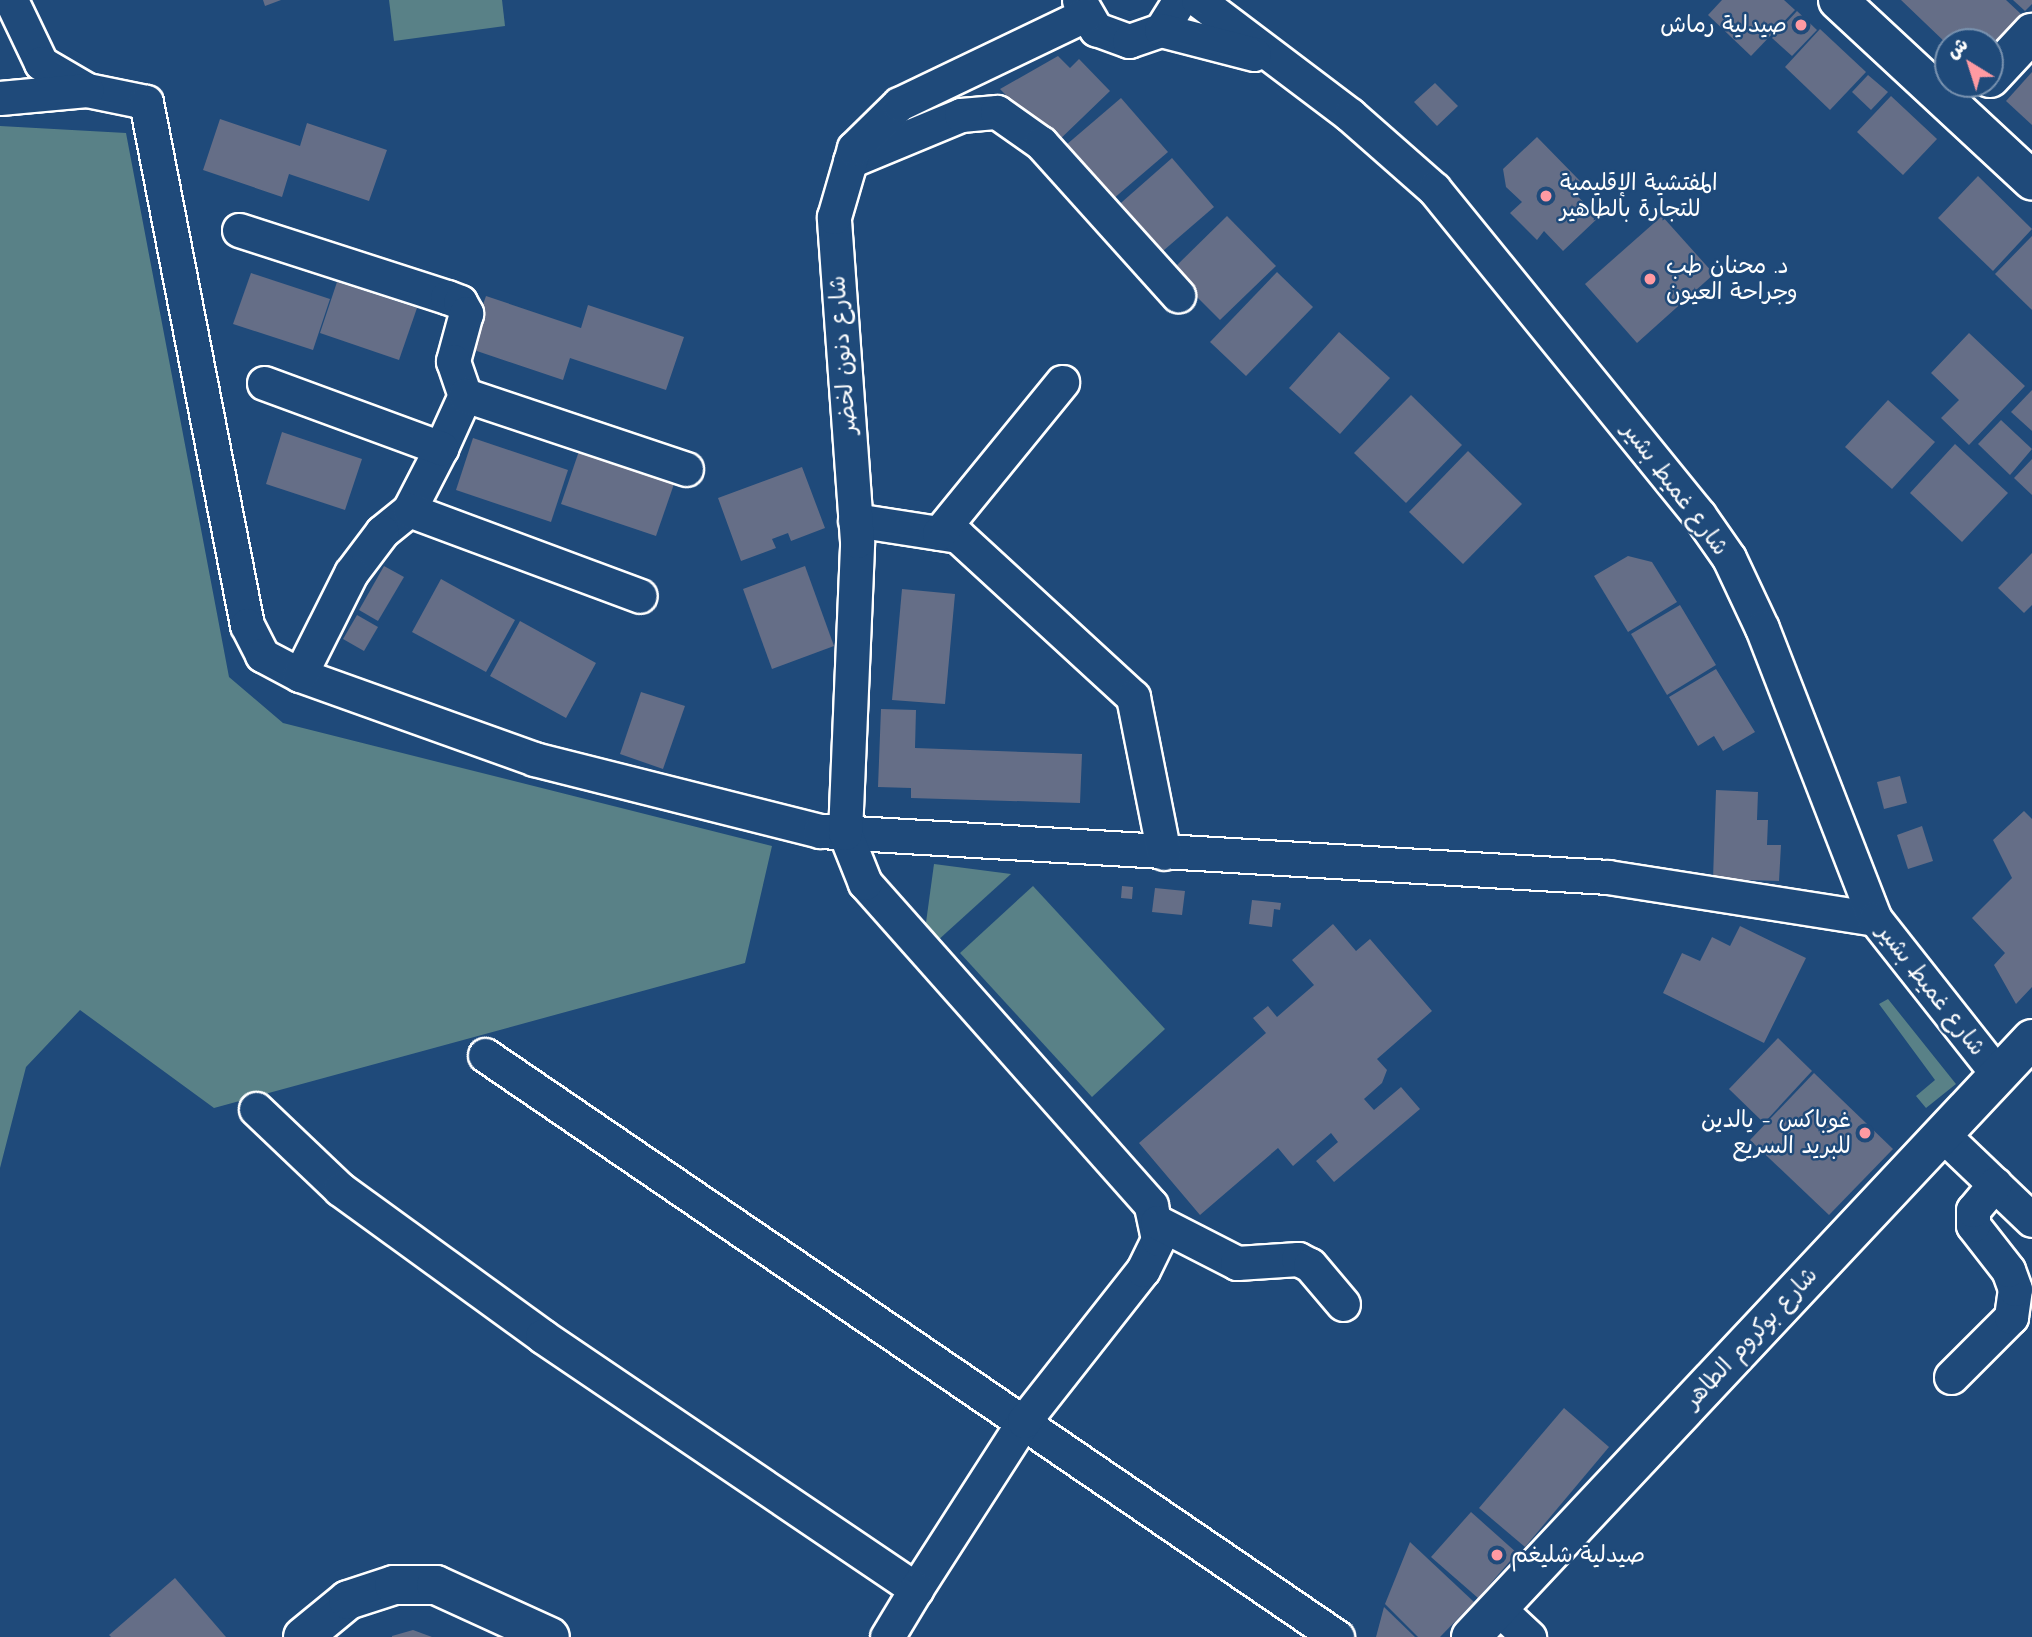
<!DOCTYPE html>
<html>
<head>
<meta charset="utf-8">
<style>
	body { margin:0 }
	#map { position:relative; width:2032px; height:1637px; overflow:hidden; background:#1f4a7a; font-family:"Comic Neue","Playpen Sans Arabic",sans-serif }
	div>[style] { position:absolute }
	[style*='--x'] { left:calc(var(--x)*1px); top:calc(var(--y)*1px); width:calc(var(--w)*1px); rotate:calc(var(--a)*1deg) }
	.green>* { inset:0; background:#598187 }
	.building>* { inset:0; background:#656e87 }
	.roads { filter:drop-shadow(2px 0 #fff) drop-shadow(-2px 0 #fff) drop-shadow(0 2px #fff) drop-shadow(0 -2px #fff) }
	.street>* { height:33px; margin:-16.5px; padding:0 16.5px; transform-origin:16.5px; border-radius:16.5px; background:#1f4a7a }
	.secondary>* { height:38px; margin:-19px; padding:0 19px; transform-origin:19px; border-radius:19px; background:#1f4a7a }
	.dots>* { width:19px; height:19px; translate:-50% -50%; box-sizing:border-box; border:4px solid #1f4a7a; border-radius:50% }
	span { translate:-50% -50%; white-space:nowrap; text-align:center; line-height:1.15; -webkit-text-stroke:5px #1f4a7a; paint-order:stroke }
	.poi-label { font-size:23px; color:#fff }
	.right { translate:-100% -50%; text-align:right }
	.left { translate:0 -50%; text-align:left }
	.street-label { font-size:23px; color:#fff }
	.north { position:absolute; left:1934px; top:28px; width:70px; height:70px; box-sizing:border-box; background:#1f4a7a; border:2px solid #7992af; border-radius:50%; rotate:322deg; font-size:19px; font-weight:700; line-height:28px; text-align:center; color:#fff }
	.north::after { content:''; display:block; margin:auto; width:24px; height:32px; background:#ff9aa2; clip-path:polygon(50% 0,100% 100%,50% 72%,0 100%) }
</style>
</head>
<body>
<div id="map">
	<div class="green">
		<i style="clip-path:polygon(389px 0,502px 0,505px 26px,394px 41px)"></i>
		<i style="clip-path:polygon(0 126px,126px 133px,229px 677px,283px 723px,772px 846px,745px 963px,214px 1108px,80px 1010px,26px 1067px,0 1168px)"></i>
		<i style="clip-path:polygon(934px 864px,1011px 874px,936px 942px,925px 930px)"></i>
		<i style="clip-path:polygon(1033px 886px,1165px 1029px,1092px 1097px,960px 953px)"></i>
		<i style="clip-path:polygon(1888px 999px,1956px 1084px,1926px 1108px,1916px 1096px,1935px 1080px,1879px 1004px)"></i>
	</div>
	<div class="building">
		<i style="clip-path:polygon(263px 0,281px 0,265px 6px)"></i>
		<i style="clip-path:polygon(1722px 0,1784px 0,1795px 10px,1751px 56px,1708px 15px)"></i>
		<i style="clip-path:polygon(1901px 0,2006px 0,2021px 14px,1990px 47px,1990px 42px,1948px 45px)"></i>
		<i style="clip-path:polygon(2013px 0,2032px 0,2032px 4px,2025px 11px)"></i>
		<i style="clip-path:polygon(1797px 11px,1817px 30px,1792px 56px,1772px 38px)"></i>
		<i style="clip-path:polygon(1820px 29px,1866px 72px,1830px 110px,1785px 67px)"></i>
		<i style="clip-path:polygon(1058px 56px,1070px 68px,1079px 59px,1110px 91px,1054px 145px,1000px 89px)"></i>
		<i style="clip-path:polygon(2032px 72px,2032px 125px,2006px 101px)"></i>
		<i style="clip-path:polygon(1868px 75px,1888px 92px,1871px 110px,1852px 92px)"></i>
		<i style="clip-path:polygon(1435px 83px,1458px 106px,1437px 126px,1414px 102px)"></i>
		<i style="clip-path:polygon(1891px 96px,1937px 139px,1903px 175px,1857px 132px)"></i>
		<i style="clip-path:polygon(1121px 98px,1168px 152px,1106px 205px,1059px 151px)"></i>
		<i style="clip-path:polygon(220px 119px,300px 146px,307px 123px,387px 150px,369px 201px,289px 174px,282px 197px,203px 170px)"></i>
		<i style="clip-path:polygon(1537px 137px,1580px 181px,1571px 190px,1599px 217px,1563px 251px,1544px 231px,1537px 240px,1510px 213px,1522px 202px,1506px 187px,1503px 169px)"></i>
		<i style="clip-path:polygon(1172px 158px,1214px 207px,1156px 257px,1114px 209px)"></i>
		<i style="clip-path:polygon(1978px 176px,2032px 229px,1993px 271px,1938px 218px)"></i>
		<i style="clip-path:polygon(1227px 216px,1276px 266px,1220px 320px,1171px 271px)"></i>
		<i style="clip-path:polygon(1662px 216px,1714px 274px,1637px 343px,1585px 284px)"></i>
		<i style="clip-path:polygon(2032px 236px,2032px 310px,1995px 274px)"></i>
		<i style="clip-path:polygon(1277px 272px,1313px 307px,1246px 376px,1210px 342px)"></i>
		<i style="clip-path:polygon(251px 273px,330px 299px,313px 350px,233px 324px)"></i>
		<i style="clip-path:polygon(337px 282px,417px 308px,399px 360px,320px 333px)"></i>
		<i style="clip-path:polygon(486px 296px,581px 328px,588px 305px,684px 337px,666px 390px,570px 358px,563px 380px,468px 348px)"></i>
		<i style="clip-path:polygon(1339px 332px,1390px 378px,1340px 434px,1289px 388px)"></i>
		<i style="clip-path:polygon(1969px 333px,2025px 386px,1969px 445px,1941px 418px,1959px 400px,1931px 373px)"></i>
		<i style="clip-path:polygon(2032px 390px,2032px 431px,2011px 412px)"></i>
		<i style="clip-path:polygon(1411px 395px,1462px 445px,1406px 503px,1354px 453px)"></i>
		<i style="clip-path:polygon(1888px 400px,1935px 442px,1892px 489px,1845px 447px)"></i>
		<i style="clip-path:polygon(2001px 420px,2032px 449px,2010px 475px,1978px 444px)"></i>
		<i style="clip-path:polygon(282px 432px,362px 459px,345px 510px,266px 484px)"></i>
		<i style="clip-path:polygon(473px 438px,568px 470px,551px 522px,456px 490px)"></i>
		<i style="clip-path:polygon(1955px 444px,2008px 493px,1962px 542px,1910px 493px)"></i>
		<i style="clip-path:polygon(579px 451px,674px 484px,656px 536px,561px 504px)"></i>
		<i style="clip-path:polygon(1468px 451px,1522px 504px,1463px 564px,1409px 512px)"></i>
		<i style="clip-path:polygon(2032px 459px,2032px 495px,2014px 478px)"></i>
		<i style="clip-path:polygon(802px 467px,825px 528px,791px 541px,788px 533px,772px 539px,776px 548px,741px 561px,718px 498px)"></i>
		<i style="clip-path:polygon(2032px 553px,2032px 605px,2024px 613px,1998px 588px)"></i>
		<i style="clip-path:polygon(1628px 556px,1652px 562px,1677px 602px,1628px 632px,1594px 576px)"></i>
		<i style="clip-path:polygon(384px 566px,404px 577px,378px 621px,359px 610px)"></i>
		<i style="clip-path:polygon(805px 566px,834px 646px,772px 669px,743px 589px)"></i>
		<i style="clip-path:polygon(441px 579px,515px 620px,486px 672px,412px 632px)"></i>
		<i style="clip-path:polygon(902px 589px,955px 594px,945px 704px,892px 700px)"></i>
		<i style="clip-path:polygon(1680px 605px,1716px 665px,1667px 695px,1631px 634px)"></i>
		<i style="clip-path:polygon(357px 615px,378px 627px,364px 651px,343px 639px)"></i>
		<i style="clip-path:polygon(520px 621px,596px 663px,566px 718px,490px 676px)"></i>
		<i style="clip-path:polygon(1716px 669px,1755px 732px,1723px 751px,1714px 736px,1698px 746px,1669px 697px)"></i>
		<i style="clip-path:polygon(641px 692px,685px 706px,663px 769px,620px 754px)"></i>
		<i style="clip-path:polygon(881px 709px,916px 710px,915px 748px,1082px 754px,1080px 803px,911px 798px,911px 788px,878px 787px)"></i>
		<i style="clip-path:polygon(1900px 776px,1907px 803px,1884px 809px,1877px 782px)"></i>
		<i style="clip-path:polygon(1716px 790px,1758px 792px,1757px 820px,1768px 820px,1767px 845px,1781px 845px,1779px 881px,1713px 879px)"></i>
		<i style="clip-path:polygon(2024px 811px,2032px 819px,2032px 987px,2016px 1004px,1994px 965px,2005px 953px,1972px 918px,2012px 878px,1993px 840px)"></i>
		<i style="clip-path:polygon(1922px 826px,1933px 861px,1908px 869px,1897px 835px)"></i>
		<i style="clip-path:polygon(1122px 886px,1133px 887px,1132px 899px,1121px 898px)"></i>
		<i style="clip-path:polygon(1155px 888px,1185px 891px,1182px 915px,1152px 912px)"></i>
		<i style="clip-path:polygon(1252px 900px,1281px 903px,1280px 910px,1274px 909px,1272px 927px,1249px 924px)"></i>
		<i style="clip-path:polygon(1333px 924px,1356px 951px,1370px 939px,1432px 1011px,1377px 1059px,1387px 1070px,1382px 1083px,1364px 1099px,1374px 1110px,1401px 1087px,1420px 1109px,1334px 1182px,1316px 1161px,1338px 1142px,1331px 1133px,1293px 1166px,1278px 1148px,1200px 1215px,1139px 1143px,1266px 1033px,1253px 1018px,1268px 1006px,1277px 1017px,1314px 985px,1292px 960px)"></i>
		<i style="clip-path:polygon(1740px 926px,1806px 958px,1764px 1043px,1663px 993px,1682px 953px,1700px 961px,1712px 937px,1730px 946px)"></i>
		<i style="clip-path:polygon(1778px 1038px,1812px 1071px,1764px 1123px,1729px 1089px)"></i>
		<i style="clip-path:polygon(1814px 1073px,1893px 1149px,1829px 1215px,1750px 1140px)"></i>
		<i style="clip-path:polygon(1564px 1408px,1609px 1447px,1525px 1547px,1479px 1508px)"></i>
		<i style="clip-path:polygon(1471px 1512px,1517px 1553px,1478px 1598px,1431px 1557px)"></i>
		<i style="clip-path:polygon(1410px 1542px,1474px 1602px,1440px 1637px,1418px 1637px,1385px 1604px)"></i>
		<i style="clip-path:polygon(175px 1578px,226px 1637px,111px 1637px,109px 1635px)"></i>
		<i style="clip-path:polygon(1384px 1607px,1415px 1637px,1376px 1637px)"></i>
		<i style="clip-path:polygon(413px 1630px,432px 1637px,392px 1637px,392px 1636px)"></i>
	</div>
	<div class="roads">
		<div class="street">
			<i style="--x:11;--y:0;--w:70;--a:64.5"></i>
			<i style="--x:41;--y:63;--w:53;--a:30.4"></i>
			<i style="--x:87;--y:90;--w:60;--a:11.5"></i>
			<i style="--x:146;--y:102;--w:533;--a:79.07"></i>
			<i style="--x:247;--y:625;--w:34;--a:63"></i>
			<i style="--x:262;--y:655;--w:43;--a:27.8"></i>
			<i style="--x:300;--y:675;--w:249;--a:19.7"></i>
			<i style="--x:534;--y:759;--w:295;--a:14.1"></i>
			<i style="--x:820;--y:831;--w:789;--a:3.34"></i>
			<i style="--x:1608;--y:877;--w:270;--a:8.9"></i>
			<i style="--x:1079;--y:0;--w:34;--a:60"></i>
			<i style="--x:1096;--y:29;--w:35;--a:20"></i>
			<i style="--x:1129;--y:41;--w:34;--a:-19"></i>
			<i style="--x:1161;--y:30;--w:36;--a:-58"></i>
			<i style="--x:1198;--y:0;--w:191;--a:37.1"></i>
			<i style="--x:1350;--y:115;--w:112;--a:41.4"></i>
			<i style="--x:1434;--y:189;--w:420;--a:50.9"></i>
			<i style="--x:1699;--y:515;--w:52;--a:55.1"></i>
			<i style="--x:1729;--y:558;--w:77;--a:64.8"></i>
			<i style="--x:1762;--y:628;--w:312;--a:68.8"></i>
			<i style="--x:1875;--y:919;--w:199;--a:51.7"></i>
			<i style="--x:1161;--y:30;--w:96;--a:14.5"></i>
			<i style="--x:0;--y:98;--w:87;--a:-5.3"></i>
			<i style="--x:850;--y:161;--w:120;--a:-22.5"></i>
			<i style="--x:961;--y:115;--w:36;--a:-5"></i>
			<i style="--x:997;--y:112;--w:54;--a:35.2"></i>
			<i style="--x:1041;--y:143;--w:205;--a:48"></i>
			<i style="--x:239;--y:230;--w:219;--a:17.9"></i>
			<i style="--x:447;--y:297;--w:14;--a:21"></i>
			<i style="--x:460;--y:302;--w:13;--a:61"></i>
			<i style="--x:466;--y:313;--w:50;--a:105.2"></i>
			<i style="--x:453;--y:361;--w:36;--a:71"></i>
			<i style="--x:465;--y:395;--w:58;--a:114.4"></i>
			<i style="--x:441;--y:448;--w:70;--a:117.3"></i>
			<i style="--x:409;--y:510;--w:35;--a:141"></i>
			<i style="--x:382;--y:532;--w:51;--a:127.1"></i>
			<i style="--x:351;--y:573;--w:114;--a:116.6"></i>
			<i style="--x:264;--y:383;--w:189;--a:20.2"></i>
			<i style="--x:465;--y:395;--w:233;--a:18.5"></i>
			<i style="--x:409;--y:510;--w:246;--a:20.4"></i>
			<i style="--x:855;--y:520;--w:104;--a:8.8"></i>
			<i style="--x:958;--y:536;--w:238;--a:42.6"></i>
			<i style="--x:1133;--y:697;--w:159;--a:78.8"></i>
			<i style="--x:939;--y:533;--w:195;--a:-50.8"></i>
			<i style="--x:485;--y:1055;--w:1032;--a:34.34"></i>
			<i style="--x:256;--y:1109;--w:116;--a:43.6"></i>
			<i style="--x:340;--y:1189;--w:250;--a:36"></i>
			<i style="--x:542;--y:1336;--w:452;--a:34.1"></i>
			<i style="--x:916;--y:1589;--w:200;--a:-57.3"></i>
			<i style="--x:1024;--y:1421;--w:192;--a:-51.8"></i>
			<i style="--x:1143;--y:1270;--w:34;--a:-64"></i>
			<i style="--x:1158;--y:1239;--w:35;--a:-102"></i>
			<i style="--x:1151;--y:1205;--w:431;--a:-131.6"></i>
			<i style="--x:865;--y:883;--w:54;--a:-111.8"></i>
			<i style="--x:845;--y:833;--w:292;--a:-87.6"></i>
			<i style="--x:857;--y:541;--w:325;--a:-94.1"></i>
			<i style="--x:834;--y:217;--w:72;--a:-73.8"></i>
			<i style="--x:854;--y:148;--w:63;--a:-44.4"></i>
			<i style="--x:899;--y:104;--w:206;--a:-25.6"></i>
			<i style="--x:1943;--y:1135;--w:123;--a:43.7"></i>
			<i style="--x:1157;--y:1222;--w:90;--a:27.1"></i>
			<i style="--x:1237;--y:1263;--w:61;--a:-3.8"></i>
			<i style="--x:1298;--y:1259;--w:13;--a:27"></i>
			<i style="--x:1310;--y:1265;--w:51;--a:49.8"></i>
			<i style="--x:1951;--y:1377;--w:85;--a:-45"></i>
			<i style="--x:2011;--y:1317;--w:28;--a:-82"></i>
			<i style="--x:2015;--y:1289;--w:20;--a:-110"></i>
			<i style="--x:2008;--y:1270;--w:57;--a:-127.9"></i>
			<i style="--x:1973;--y:1225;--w:15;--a:-90"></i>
			<i style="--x:1973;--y:1210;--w:34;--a:-50"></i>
			<i style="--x:1500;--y:1610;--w:40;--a:43"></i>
			<i style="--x:887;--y:1637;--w:56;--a:-58.9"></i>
		</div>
		<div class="secondary">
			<i style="--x:1838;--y:0;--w:265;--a:42.9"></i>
			<i style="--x:1990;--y:78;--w:62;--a:-47"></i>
			<i style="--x:303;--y:1637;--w:58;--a:-39.4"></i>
			<i style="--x:348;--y:1600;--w:48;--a:-18.1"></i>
			<i style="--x:394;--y:1585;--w:42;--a:0"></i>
			<i style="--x:436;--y:1585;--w:125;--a:24.5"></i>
			<i style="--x:1471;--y:1637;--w:820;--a:-46.83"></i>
		</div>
	</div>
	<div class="dots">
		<i style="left:1801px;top:25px;background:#ff9aa2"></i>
		<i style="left:1546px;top:196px;background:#ff9aa2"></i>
		<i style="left:1650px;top:279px;background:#ff9aa2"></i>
		<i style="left:1865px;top:1133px;background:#ff9aa2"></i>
		<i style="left:1497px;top:1555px;background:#ff9aa2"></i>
	</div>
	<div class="poi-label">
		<span class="right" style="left:1787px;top:25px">صيدلية رماش</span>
		<span class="left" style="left:1560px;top:196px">المفتشية الإقليمية<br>للتجارة بالطاهير</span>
		<span class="left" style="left:1666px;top:279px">د. محنان طب<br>وجراحة العيون</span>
		<span class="right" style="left:1851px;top:1133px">غوباكس - يالدين<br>للبريد السريع</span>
		<span class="left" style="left:1511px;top:1555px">صيدلية شليغم</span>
	</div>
	<div class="street-label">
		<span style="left:843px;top:355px;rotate:-94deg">شارع دنون لخضر</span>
		<span style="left:1675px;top:489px;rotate:53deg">شارع غميط بشير</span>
		<span style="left:1931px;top:990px;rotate:52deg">شارع غميط بشير</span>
		<span style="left:1751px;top:1338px;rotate:-47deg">شارع بوكروم الطاهر</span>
	</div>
	<div class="north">ش</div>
</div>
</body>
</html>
